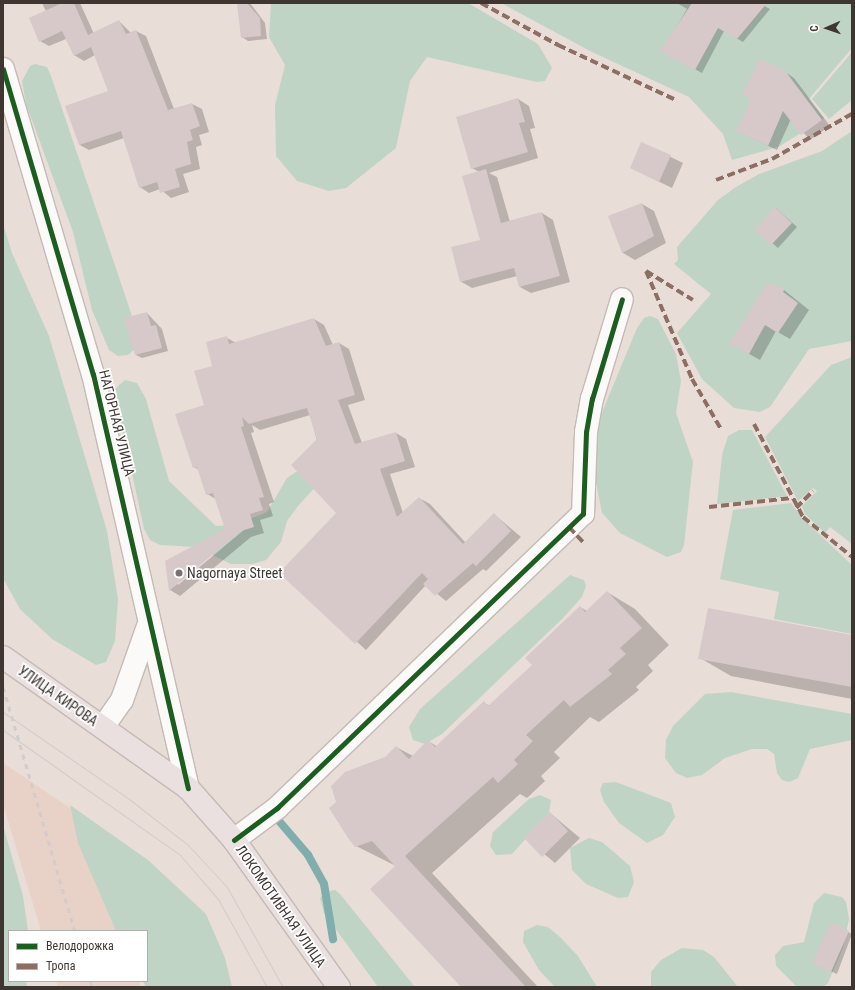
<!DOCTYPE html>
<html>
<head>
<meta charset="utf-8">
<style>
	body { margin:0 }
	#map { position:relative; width:855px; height:990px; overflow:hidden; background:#e9ddd7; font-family:"Roboto Condensed",sans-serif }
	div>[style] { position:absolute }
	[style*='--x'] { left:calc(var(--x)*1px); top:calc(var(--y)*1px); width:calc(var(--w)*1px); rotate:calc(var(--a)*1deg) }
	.built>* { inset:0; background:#e8d2c8 }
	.green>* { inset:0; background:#c0d4c5 }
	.shadow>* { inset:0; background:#0003 }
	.stream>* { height:8px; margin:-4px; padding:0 4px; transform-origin:4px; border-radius:4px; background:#7faead }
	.building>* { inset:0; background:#d7c8ca }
	.roads { filter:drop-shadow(1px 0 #c3bab6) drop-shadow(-1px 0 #c3bab6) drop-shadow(0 1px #c3bab6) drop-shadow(0 -1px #c3bab6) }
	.minor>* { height:22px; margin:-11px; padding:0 11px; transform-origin:11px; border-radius:11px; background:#fcfaf9 }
	.major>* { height:22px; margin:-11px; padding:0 11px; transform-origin:11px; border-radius:11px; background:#e9e0df }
	.tram>* { height:1px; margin:-0.5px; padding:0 0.5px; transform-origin:0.5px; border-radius:0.5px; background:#d0cdcc }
	.rail>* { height:3px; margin-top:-1.5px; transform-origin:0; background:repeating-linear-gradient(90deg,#d0cdcc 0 5px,transparent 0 10px) }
	.quiet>* { height:4px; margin-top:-2px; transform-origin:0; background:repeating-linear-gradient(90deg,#8d6e63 0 8px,transparent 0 12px) }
	.cycleway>* { height:5px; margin:-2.5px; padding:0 2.5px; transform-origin:2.5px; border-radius:2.5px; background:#1b5e20 }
	.dots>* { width:11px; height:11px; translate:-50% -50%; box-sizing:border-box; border:2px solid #fff; border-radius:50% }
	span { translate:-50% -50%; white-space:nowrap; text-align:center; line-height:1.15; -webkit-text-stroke:3.5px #fff; paint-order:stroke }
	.street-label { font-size:14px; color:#3f3632 }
	.poi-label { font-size:14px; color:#3f3632 }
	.left { translate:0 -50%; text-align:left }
	.frame { position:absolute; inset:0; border:4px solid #3f3632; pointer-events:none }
	.legend { position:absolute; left:8px; top:930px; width:140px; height:52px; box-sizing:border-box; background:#fff; border:1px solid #b2afad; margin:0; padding:5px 7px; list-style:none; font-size:12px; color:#3f3632 }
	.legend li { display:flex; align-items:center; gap:8px; height:20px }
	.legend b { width:20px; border:1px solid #b2afad }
	.north { position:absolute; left:807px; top:8px; width:40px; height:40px; -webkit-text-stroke:3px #fff; paint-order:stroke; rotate:268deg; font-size:11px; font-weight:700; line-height:16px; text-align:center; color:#3f3632 }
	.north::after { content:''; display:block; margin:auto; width:14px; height:18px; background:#3f3632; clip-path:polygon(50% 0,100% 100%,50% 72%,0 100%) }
</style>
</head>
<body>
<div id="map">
	<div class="built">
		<i style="clip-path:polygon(3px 763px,91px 822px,124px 931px,41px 931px,3px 804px)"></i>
		<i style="clip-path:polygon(56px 981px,139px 981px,141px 987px,58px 987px)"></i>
	</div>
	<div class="green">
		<i style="clip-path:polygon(271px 3px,468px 3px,538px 44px,552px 68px,545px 81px,537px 82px,427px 57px,410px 81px,396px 148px,346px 188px,329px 191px,297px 181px,276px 156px,275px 105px,285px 65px,269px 37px)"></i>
		<i style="clip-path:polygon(501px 3px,852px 3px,852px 48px,809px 99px,824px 118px,822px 120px,778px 147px,732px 160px,723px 134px,689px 97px,590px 51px)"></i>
		<i style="clip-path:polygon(852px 52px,852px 100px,829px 119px,812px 99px)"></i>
		<i style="clip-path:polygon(35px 64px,47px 67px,51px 76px,127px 301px,138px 335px,135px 349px,128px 355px,118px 356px,109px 350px,92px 310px,73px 232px,26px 104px,22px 81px,30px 66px)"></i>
		<i style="clip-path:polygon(852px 131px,852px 341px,809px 349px,770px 407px,760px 412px,734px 408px,702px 379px,677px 333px,711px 294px,674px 264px,678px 260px,677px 247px,718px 200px,736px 187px,759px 174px,822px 151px)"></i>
		<i style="clip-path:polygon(3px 224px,12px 253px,49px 336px,107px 531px,118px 599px,115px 641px,106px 662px,96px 665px,52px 639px,20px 609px,3px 578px)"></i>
		<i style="clip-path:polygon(650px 316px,658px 319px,676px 354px,681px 381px,676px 413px,693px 462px,684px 545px,681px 552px,667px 557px,620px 533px,602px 513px,594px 472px,598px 422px,637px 328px,644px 318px)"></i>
		<i style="clip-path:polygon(852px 357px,852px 544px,830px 527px,825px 533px,805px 514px,802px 506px,817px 491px,813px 488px,798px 501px,765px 437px,831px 365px)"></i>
		<i style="clip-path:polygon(125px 380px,137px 383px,146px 399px,169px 481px,216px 526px,235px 525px,267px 512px,287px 478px,305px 466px,319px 483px,298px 506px,287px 521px,281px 542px,266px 560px,253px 564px,231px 564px,195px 547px,160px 545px,150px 540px,144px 529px,115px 395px,115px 389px)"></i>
		<i style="clip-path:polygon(739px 430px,752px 430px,787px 496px,717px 504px,722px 455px,728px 436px)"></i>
		<i style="clip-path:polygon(791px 503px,802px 518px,852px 565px,852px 634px,774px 619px,779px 592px,720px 579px,733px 510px)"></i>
		<i style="clip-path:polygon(570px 575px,584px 580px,586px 586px,582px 597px,563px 618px,442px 734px,425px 744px,413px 740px,409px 727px,420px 709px)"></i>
		<i style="clip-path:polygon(731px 692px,852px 714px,852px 740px,810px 749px,798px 778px,789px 782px,782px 780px,777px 773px,774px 754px,767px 749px,752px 749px,725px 758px,702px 775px,687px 778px,676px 773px,665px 758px,666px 740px,673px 726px,705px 694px)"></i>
		<i style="clip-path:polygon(616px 782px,671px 803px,675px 817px,663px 835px,647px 843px,619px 823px,604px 802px,600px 790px,603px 783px)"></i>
		<i style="clip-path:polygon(540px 795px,551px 800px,549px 813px,512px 854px,496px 855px,490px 846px,493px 832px,529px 799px)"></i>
		<i style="clip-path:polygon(70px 805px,148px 860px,206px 914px,225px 958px,232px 987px,146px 987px,143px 981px,147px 981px,147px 931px,116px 931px,78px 843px)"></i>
		<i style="clip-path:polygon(3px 825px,23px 896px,28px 931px,9px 931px,9px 981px,26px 981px,27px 987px,3px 987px)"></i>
		<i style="clip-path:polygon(589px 838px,602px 842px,630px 866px,634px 882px,628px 897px,618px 898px,586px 884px,572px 870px,570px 848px)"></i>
		<i style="clip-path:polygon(335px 890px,340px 894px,415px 987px,378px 987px,324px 913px,320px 898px,325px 892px)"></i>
		<i style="clip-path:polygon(824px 893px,842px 897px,846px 902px,849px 919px,843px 948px,828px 983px,823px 987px,797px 987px,776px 966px,775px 955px,783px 946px,804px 942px,814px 903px)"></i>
		<i style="clip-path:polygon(537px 925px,548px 927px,560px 937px,578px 956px,597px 987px,555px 987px,539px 970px,523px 942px,524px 931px)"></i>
		<i style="clip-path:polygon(682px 948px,703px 950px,714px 957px,738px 987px,651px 987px,651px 972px,661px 960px)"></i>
	</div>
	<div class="shadow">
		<i style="clip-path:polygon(42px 3px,80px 3px,94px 34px,119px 21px,131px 33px,136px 31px,146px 36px,174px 109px,192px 104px,202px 109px,209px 132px,199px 135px,202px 145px,196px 147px,200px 169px,183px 174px,189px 192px,171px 198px,160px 189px,149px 193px,140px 187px,124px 138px,89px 150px,80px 145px,110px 91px,95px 55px,84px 61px,74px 55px,66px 39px,49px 46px,40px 41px,46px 11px)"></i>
		<i style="clip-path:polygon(238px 3px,250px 3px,265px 23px,267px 39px,248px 41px,242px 37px)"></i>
		<i style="clip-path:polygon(677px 3px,759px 3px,770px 9px,743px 42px,724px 31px,702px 73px,662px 51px,687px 9px)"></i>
		<i style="clip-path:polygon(785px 72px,794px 78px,830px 126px,810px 140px,791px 119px,777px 150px,745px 135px,752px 99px)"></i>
		<i style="clip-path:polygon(518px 99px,529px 106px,535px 128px,530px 129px,538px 158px,489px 173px,497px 177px,510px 222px,542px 213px,553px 220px,570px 282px,531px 293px,520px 287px,517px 276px,472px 288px,460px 281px,481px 241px,479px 172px,472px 168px)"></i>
		<i style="clip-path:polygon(642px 143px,683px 163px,672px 188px,631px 168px)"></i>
		<i style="clip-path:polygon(642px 204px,654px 211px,666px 243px,635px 260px,623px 253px,609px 216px)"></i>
		<i style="clip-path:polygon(776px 208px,797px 227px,778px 248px,756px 229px)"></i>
		<i style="clip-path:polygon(784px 290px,809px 310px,790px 339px,776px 331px,760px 360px,742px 350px)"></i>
		<i style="clip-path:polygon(147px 313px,162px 329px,168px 351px,142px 358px,136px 355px)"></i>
		<i style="clip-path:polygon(evenodd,314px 319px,324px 325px,333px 345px,339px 343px,349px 349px,365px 400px,348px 405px,362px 443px,396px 433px,406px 439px,415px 467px,390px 474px,403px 513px,419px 498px,430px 504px,466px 543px,494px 514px,521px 537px,486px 571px,483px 569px,446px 601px,426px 585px,366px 650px,281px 573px,337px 513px,310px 415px,260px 430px,252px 425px,254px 432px,251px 433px,274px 502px,269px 504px,273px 516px,260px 520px,264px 533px,251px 537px,180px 596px,170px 590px,166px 561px,226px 530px,216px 499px,207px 494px,199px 470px,194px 467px,213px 367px,227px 338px,236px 343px,314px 319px,244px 527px,245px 529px,178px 585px,178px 583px,244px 527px)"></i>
		<i style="clip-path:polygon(607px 592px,635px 609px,669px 645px,648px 665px,653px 671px,636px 687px,639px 690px,599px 722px,590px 717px,554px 752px,560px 758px,541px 776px,545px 781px,527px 798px,520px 794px,432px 873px,538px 987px,462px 987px,396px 866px,356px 846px,385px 758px,396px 747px,413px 756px,428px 741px,438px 747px,484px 703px,490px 706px,534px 665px,580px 607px,587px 611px)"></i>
		<i style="clip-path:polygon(852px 636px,852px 699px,731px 676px,700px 658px)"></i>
		<i style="clip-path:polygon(550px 813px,580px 838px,555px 863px,525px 838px)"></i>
		<i style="clip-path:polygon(831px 924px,852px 934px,837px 974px,819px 966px)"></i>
	</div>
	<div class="stream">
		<i style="--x:279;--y:821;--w:45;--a:49.5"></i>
		<i style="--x:308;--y:855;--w:33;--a:61"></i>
		<i style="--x:324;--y:884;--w:56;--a:80.7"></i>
	</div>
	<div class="building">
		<i style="clip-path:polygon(62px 3px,74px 3px,88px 35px,119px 20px,126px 34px,136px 30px,168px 110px,192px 103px,200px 126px,190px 130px,193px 140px,187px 142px,191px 164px,175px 169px,180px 187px,160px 193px,157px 182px,139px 188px,121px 131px,79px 145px,65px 106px,108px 91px,91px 47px,74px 56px,62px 31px,39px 42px,29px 18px)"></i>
		<i style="clip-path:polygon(237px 3px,247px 3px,260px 18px,261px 36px,241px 38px)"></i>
		<i style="clip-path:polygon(692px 3px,767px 3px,737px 39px,718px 28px,695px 70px,660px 51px)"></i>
		<i style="clip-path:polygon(760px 59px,786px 72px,822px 120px,801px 135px,783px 111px,768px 146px,736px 131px,751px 99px,742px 94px)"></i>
		<i style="clip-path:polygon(518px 98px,525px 122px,519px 123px,528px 152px,471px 169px,456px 117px)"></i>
		<i style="clip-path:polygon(641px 142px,671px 155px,659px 182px,630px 168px)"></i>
		<i style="clip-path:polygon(486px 169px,501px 223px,542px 212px,560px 276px,519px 287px,514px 268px,460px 282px,451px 247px,480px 240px,462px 176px)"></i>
		<i style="clip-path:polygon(642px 203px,654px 236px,622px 253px,608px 216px)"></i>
		<i style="clip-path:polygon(775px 207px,792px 223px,771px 245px,755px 229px)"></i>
		<i style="clip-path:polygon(768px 282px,784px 289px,783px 292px,798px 303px,778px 333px,765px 325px,749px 354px,729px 344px)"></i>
		<i style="clip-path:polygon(147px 312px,151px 326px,156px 325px,162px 348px,135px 355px,124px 318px)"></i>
		<i style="clip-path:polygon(314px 318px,326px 346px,339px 342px,355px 395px,338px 400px,355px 444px,396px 432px,405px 461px,380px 469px,397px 517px,419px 497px,463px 544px,494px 513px,511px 531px,476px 566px,473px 563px,435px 596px,423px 584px,428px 579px,422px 573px,355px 644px,279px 573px,336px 513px,291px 465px,317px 439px,307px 408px,249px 424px,242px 417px,244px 426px,241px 427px,264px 497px,259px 498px,263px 510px,250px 514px,254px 527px,241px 531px,169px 591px,165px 561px,225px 529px,213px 493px,206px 495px,197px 467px,193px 468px,175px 414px,204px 405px,194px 371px,212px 366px,206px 342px,227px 336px,229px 344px)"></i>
		<i style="clip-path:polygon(607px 591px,642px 628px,620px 648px,626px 654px,608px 670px,612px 674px,570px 707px,564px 700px,526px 735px,533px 741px,514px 760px,518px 764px,498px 783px,493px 777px,405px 856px,526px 987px,461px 987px,370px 889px,395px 866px,372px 841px,355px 847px,348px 838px,329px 808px,336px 802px,331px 786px,345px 772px,385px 757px,396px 746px,409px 759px,428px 740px,435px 747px,484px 701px,488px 706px,532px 665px,525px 658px,580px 606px,585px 612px)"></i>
		<i style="clip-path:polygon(708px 608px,852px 635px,852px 687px,698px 659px)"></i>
		<i style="clip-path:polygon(550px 812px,568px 831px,542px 857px,524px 838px)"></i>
		<i style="clip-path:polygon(831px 922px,849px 931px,831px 972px,812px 963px)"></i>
	</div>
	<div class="roads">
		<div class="minor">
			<i style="--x:3;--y:69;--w:318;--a:73.6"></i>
			<i style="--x:93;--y:374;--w:425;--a:77.1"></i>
			<i style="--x:103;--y:727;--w:33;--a:-55"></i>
			<i style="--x:122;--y:700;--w:78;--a:-70.6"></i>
			<i style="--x:234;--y:840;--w:54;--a:-36.7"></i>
			<i style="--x:277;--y:808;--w:424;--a:-43.9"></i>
			<i style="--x:583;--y:514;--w:82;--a:-87.9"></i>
			<i style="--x:586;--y:432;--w:34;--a:-80"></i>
			<i style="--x:592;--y:399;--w:104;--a:-73.3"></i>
		</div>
		<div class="major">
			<i style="--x:3;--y:657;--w:227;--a:35.3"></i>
			<i style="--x:188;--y:788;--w:69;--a:48.5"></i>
			<i style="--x:234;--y:840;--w:181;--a:54.5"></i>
		</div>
	</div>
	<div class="tram">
		<i style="--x:3;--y:712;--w:153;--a:34.6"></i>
		<i style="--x:129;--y:799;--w:75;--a:37.9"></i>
		<i style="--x:188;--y:845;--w:57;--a:47.1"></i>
		<i style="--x:227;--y:887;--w:115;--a:60.8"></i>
		<i style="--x:3;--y:730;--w:217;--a:35.2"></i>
		<i style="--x:180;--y:855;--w:58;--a:49.2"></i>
		<i style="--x:218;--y:899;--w:101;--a:60.9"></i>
	</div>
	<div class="rail">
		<i style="--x:3;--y:687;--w:254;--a:73.6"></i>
		<i style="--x:90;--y:981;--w:6;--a:72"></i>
	</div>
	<div class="quiet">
		<i style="--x:481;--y:3;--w:88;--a:28.6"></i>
		<i style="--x:558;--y:45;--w:128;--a:25"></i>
		<i style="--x:716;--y:180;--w:60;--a:-20.6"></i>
		<i style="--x:772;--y:159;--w:92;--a:-29.4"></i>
		<i style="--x:646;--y:271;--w:117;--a:66.9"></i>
		<i style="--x:692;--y:379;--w:58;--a:59.9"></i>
		<i style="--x:646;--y:271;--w:55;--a:31.7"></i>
		<i style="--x:754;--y:424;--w:105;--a:62.2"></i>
		<i style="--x:803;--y:517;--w:63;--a:39.2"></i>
		<i style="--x:709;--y:507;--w:83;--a:-6.2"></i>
		<i style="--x:796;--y:508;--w:24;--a:-45"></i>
		<i style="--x:569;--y:527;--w:23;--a:47"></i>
	</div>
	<div class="cycleway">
		<i style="--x:3;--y:69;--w:318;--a:73.6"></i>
		<i style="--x:93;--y:374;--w:425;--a:77.1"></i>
		<i style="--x:234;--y:840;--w:54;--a:-36.7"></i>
		<i style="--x:277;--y:808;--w:424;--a:-43.9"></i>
		<i style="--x:583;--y:514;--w:82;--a:-87.9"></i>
		<i style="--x:586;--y:432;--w:34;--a:-80"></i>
		<i style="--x:592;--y:399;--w:104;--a:-73.3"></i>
	</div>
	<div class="dots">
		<i style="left:179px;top:573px;background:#7a706c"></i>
	</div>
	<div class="street-label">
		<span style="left:117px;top:423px;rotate:76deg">НАГОРНАЯ УЛИЦА</span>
		<span style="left:58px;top:696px;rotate:35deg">УЛИЦА КИРОВА</span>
		<span style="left:281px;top:906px;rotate:55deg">ЛОКОМОТИВНАЯ УЛИЦА</span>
	</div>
	<div class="poi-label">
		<span class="left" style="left:187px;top:573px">Nagornaya Street</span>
	</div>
	<div class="frame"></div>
	<ul class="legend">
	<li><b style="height:5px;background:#1b5e20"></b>Велодорожка</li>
	<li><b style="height:5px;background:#8d6e63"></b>Тропа</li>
	</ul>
	<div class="north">С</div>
</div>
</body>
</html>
